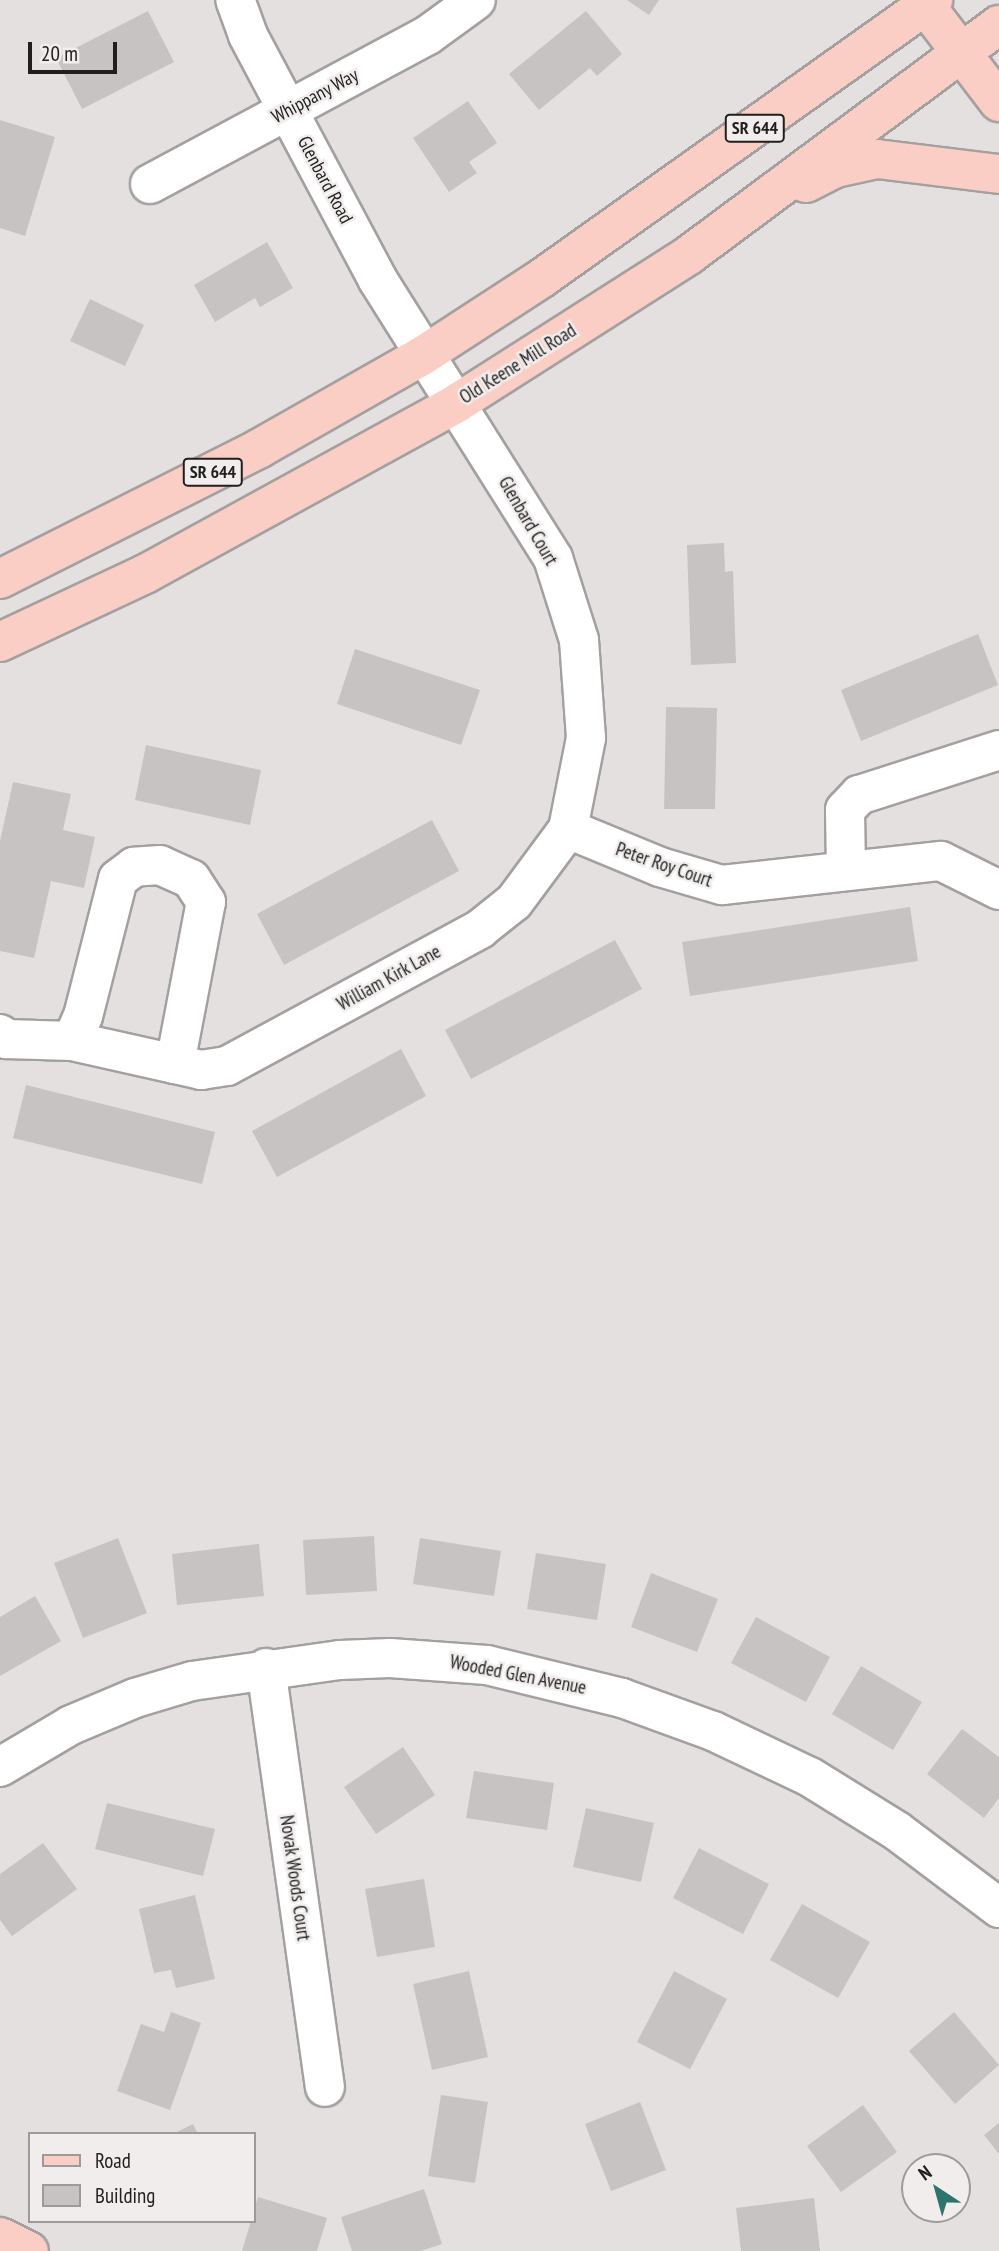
<!DOCTYPE html>
<html>
<head>
<meta charset="utf-8">
<style>
	body { margin:0 }
	#map { position:relative; width:999px; height:2251px; overflow:hidden; background:#e4e0df; font-family:"PT Sans Narrow",sans-serif }
	div>[style] { position:absolute }
	[style*='--x'] { left:calc(var(--x)*1px); top:calc(var(--y)*1px); width:calc(var(--w)*1px); rotate:calc(var(--a)*1deg) }
	.building>* { inset:0; background:#c6c3c2 }
	.roads { filter:drop-shadow(2px 0 #a4a0a0) drop-shadow(-2px 0 #a4a0a0) drop-shadow(0 2px #a4a0a0) drop-shadow(0 -2px #a4a0a0) }
	.minor>* { height:38px; margin:-19px; padding:0 19px; transform-origin:19px; border-radius:19px; background:#fff }
	.major>* { height:38px; margin:-19px; padding:0 19px; transform-origin:19px; border-radius:19px; background:#facec4 }
	span { translate:-50% -50%; white-space:nowrap; text-align:center; line-height:1.15; -webkit-text-stroke:5px #f1eded; paint-order:stroke }
	.shield-label span { padding:2px 5px; background:#f1eded; border:2px solid; border-radius:5px; -webkit-text-stroke-width:0 }
	.shield-label { font-size:18px; color:#201f1e; font-weight:700 }
	.street-label { font-size:19px; color:#201f1e }
	.legend { position:absolute; left:28px; top:2132px; width:228px; height:91px; box-sizing:border-box; background:#f1eded; border:2px solid #9d9b9a; margin:0; padding:9px 12px; list-style:none; font-size:21px; color:#201f1e }
	.legend li { display:flex; align-items:center; gap:14px; height:35px }
	.legend b { width:35px; border:2px solid #9d9b9a }
	.north { position:absolute; left:901px; top:2153px; width:70px; height:70px; box-sizing:border-box; background:#f1eded; border:2px solid #9d9b9a; border-radius:50%; rotate:324deg; font-size:19px; font-weight:700; line-height:28px; text-align:center; color:#201f1e }
	.north::after { content:''; display:block; margin:auto; width:24px; height:32px; background:#2d746c; clip-path:polygon(50% 0,100% 100%,50% 72%,0 100%) }
	.scale { position:absolute; left:28px; top:42px; width:89px; height:32px; box-sizing:border-box; border:4px solid #201f1e; border-top:0; padding-left:9px; font-size:21px; line-height:24px; white-space:nowrap; color:#201f1e; -webkit-text-stroke:5px #f1eded; paint-order:stroke }
</style>
</head>
<body>
<div id="map">
	<div class="building">
		<i style="clip-path:polygon(627px 0,659px 0,649px 15px)"></i>
		<i style="clip-path:polygon(148px 11px,174px 62px,82px 109px,56px 58px)"></i>
		<i style="clip-path:polygon(586px 11px,622px 54px,597px 76px,590px 68px,539px 110px,509px 74px)"></i>
		<i style="clip-path:polygon(468px 101px,497px 143px,469px 162px,477px 173px,449px 192px,413px 138px)"></i>
		<i style="clip-path:polygon(0 120px,55px 137px,25px 236px,0 228px)"></i>
		<i style="clip-path:polygon(267px 242px,293px 288px,260px 307px,255px 298px,215px 322px,194px 285px)"></i>
		<i style="clip-path:polygon(90px 299px,144px 325px,125px 366px,70px 341px)"></i>
		<i style="clip-path:polygon(724px 543px,725px 572px,733px 571px,736px 663px,691px 665px,687px 545px)"></i>
		<i style="clip-path:polygon(978px 634px,998px 685px,861px 741px,841px 690px)"></i>
		<i style="clip-path:polygon(355px 649px,480px 690px,461px 745px,337px 704px)"></i>
		<i style="clip-path:polygon(666px 707px,717px 708px,715px 809px,664px 809px)"></i>
		<i style="clip-path:polygon(146px 745px,261px 770px,250px 825px,135px 800px)"></i>
		<i style="clip-path:polygon(13px 782px,71px 794px,63px 830px,95px 837px,84px 888px,51px 881px,34px 958px,0 951px,0 841px)"></i>
		<i style="clip-path:polygon(432px 820px,459px 871px,284px 965px,257px 914px)"></i>
		<i style="clip-path:polygon(910px 907px,918px 961px,690px 996px,682px 942px)"></i>
		<i style="clip-path:polygon(615px 940px,642px 989px,471px 1079px,445px 1030px)"></i>
		<i style="clip-path:polygon(401px 1049px,426px 1096px,277px 1177px,252px 1131px)"></i>
		<i style="clip-path:polygon(26px 1085px,215px 1132px,202px 1184px,13px 1138px)"></i>
		<i style="clip-path:polygon(374px 1536px,377px 1591px,306px 1595px,303px 1540px)"></i>
		<i style="clip-path:polygon(118px 1538px,147px 1613px,83px 1638px,54px 1563px)"></i>
		<i style="clip-path:polygon(420px 1538px,501px 1551px,494px 1596px,413px 1584px)"></i>
		<i style="clip-path:polygon(259px 1544px,264px 1596px,177px 1605px,172px 1554px)"></i>
		<i style="clip-path:polygon(536px 1553px,606px 1564px,597px 1620px,527px 1609px)"></i>
		<i style="clip-path:polygon(651px 1573px,718px 1599px,697px 1652px,631px 1627px)"></i>
		<i style="clip-path:polygon(35px 1596px,61px 1641px,0 1676px,0 1617px)"></i>
		<i style="clip-path:polygon(756px 1617px,830px 1657px,806px 1702px,731px 1663px)"></i>
		<i style="clip-path:polygon(861px 1666px,922px 1702px,893px 1750px,832px 1714px)"></i>
		<i style="clip-path:polygon(962px 1729px,999px 1757px,999px 1798px,984px 1818px,927px 1774px)"></i>
		<i style="clip-path:polygon(403px 1747px,435px 1795px,376px 1834px,344px 1787px)"></i>
		<i style="clip-path:polygon(474px 1771px,554px 1783px,547px 1830px,466px 1818px)"></i>
		<i style="clip-path:polygon(107px 1803px,215px 1829px,203px 1876px,95px 1849px)"></i>
		<i style="clip-path:polygon(586px 1808px,654px 1823px,641px 1882px,573px 1867px)"></i>
		<i style="clip-path:polygon(43px 1843px,77px 1889px,12px 1936px,0 1920px,0 1874px)"></i>
		<i style="clip-path:polygon(699px 1848px,769px 1884px,743px 1934px,673px 1898px)"></i>
		<i style="clip-path:polygon(424px 1879px,435px 1947px,377px 1957px,365px 1889px)"></i>
		<i style="clip-path:polygon(195px 1895px,215px 1979px,176px 1988px,171px 1970px,154px 1973px,139px 1909px)"></i>
		<i style="clip-path:polygon(802px 1904px,870px 1942px,838px 1998px,770px 1960px)"></i>
		<i style="clip-path:polygon(469px 1971px,488px 2057px,432px 2070px,413px 1984px)"></i>
		<i style="clip-path:polygon(674px 1971px,727px 1999px,690px 2069px,637px 2042px)"></i>
		<i style="clip-path:polygon(171px 2012px,201px 2023px,170px 2110px,117px 2091px,141px 2024px,164px 2032px)"></i>
		<i style="clip-path:polygon(954px 2012px,999px 2065px,955px 2104px,909px 2051px)"></i>
		<i style="clip-path:polygon(441px 2095px,488px 2102px,475px 2183px,428px 2176px)"></i>
		<i style="clip-path:polygon(640px 2102px,666px 2170px,611px 2191px,585px 2124px)"></i>
		<i style="clip-path:polygon(863px 2105px,897px 2152px,841px 2192px,807px 2146px)"></i>
		<i style="clip-path:polygon(999px 2123px,999px 2154px,984px 2135px)"></i>
		<i style="clip-path:polygon(193px 2124px,198px 2134px,173px 2134px)"></i>
		<i style="clip-path:polygon(424px 2189px,442px 2244px,420px 2251px,352px 2251px,341px 2217px)"></i>
		<i style="clip-path:polygon(258px 2197px,327px 2218px,317px 2251px,242px 2251px)"></i>
		<i style="clip-path:polygon(814px 2198px,820px 2251px,741px 2251px,736px 2208px)"></i>
	</div>
	<div class="roads">
		<div class="minor">
			<i style="--x:150;--y:184;--w:315;--a:-28.2"></i>
			<i style="--x:428;--y:35;--w:59;--a:-36.1"></i>
			<i style="--x:568;--y:829;--w:100;--a:22.4"></i>
			<i style="--x:660;--y:867;--w:65;--a:16.2"></i>
			<i style="--x:722;--y:885;--w:220;--a:-6.3"></i>
			<i style="--x:941;--y:861;--w:65;--a:26.6"></i>
			<i style="--x:846;--y:869;--w:59;--a:-91"></i>
			<i style="--x:845;--y:810;--w:21;--a:-47"></i>
			<i style="--x:859;--y:795;--w:147;--a:-17.8"></i>
			<i style="--x:0;--y:1034;--w:8;--a:40"></i>
			<i style="--x:6;--y:1039;--w:66;--a:1.7"></i>
			<i style="--x:72;--y:1041;--w:106;--a:12.6"></i>
			<i style="--x:175;--y:1064;--w:165;--a:-79.2"></i>
			<i style="--x:206;--y:902;--w:27;--a:-123"></i>
			<i style="--x:191;--y:879;--w:34;--a:-156"></i>
			<i style="--x:160;--y:865;--w:26;--a:176"></i>
			<i style="--x:134;--y:867;--w:20;--a:143"></i>
			<i style="--x:118;--y:879;--w:141;--a:104.3"></i>
			<i style="--x:83;--y:1016;--w:27;--a:114"></i>
			<i style="--x:175;--y:1064;--w:27;--a:13"></i>
			<i style="--x:201;--y:1070;--w:26;--a:-9"></i>
			<i style="--x:227;--y:1066;--w:288;--a:-28.4"></i>
			<i style="--x:480;--y:929;--w:43;--a:-38.5"></i>
			<i style="--x:514;--y:902;--w:91;--a:-53.5"></i>
			<i style="--x:568;--y:829;--w:93;--a:-78.8"></i>
			<i style="--x:586;--y:738;--w:98;--a:-94.1"></i>
			<i style="--x:579;--y:640;--w:86;--a:-107.6"></i>
			<i style="--x:553;--y:558;--w:328;--a:-122.2"></i>
			<i style="--x:378;--y:280;--w:277;--a:-118"></i>
			<i style="--x:248;--y:35;--w:37;--a:-110"></i>
			<i style="--x:266;--y:1668;--w:423;--a:82"></i>
			<i style="--x:0;--y:1767;--w:82;--a:-30.6"></i>
			<i style="--x:71;--y:1725;--w:69;--a:-22.9"></i>
			<i style="--x:135;--y:1698;--w:59;--a:-16.6"></i>
			<i style="--x:192;--y:1681;--w:149;--a:-8.1"></i>
			<i style="--x:340;--y:1660;--w:50;--a:-2.3"></i>
			<i style="--x:390;--y:1658;--w:97;--a:4.1"></i>
			<i style="--x:487;--y:1665;--w:139;--a:13.7"></i>
			<i style="--x:622;--y:1698;--w:97;--a:19.9"></i>
			<i style="--x:713;--y:1731;--w:107;--a:25.4"></i>
			<i style="--x:810;--y:1777;--w:102;--a:31.8"></i>
			<i style="--x:897;--y:1831;--w:128;--a:37"></i>
		</div>
		<div class="major">
			<i style="--x:925;--y:5;--w:122;--a:52.7"></i>
			<i style="--x:806;--y:183;--w:34;--a:-27"></i>
			<i style="--x:836;--y:168;--w:42;--a:-12.4"></i>
			<i style="--x:877;--y:159;--w:123;--a:7"></i>
			<i style="--x:0;--y:579;--w:291;--a:-26.7"></i>
			<i style="--x:260;--y:448;--w:186;--a:-29.6"></i>
			<i style="--x:422;--y:356;--w:143;--a:-33"></i>
			<i style="--x:542;--y:278;--w:480;--a:-35.4"></i>
			<i style="--x:0;--y:642;--w:162;--a:-25.1"></i>
			<i style="--x:147;--y:573;--w:354;--a:-28.7"></i>
			<i style="--x:457;--y:403;--w:275;--a:-32.5"></i>
			<i style="--x:689;--y:255;--w:386;--a:-36.6"></i>
			<i style="--x:0;--y:2237;--w:32;--a:26"></i>
		</div>
	</div>
	<div class="shield-label">
		<span style="left:755px;top:128px">SR 644</span>
		<span style="left:213px;top:472px">SR 644</span>
	</div>
	<div class="street-label">
		<span style="left:315px;top:96px;rotate:-28deg">Whippany Way</span>
		<span style="left:325px;top:180px;rotate:62deg">Glenbard Road</span>
		<span style="left:518px;top:364px;rotate:-32deg">Old Keene Mill Road</span>
		<span style="left:528px;top:521px;rotate:60deg">Glenbard Court</span>
		<span style="left:664px;top:865px;rotate:19deg">Peter Roy Court</span>
		<span style="left:389px;top:978px;rotate:-29deg">William Kirk Lane</span>
		<span style="left:518px;top:1675px;rotate:11deg">Wooded Glen Avenue</span>
		<span style="left:295px;top:1878px;rotate:82deg">Novak Woods Court</span>
	</div>
	<ul class="legend">
	<li><b style="height:9px;background:#facec4"></b>Road</li>
	<li><b style="height:19px;background:#c6c3c2"></b>Building</li>
	</ul>
	<div class="north">N</div>
	<div class="scale">20 m</div>
</div>
</body>
</html>
